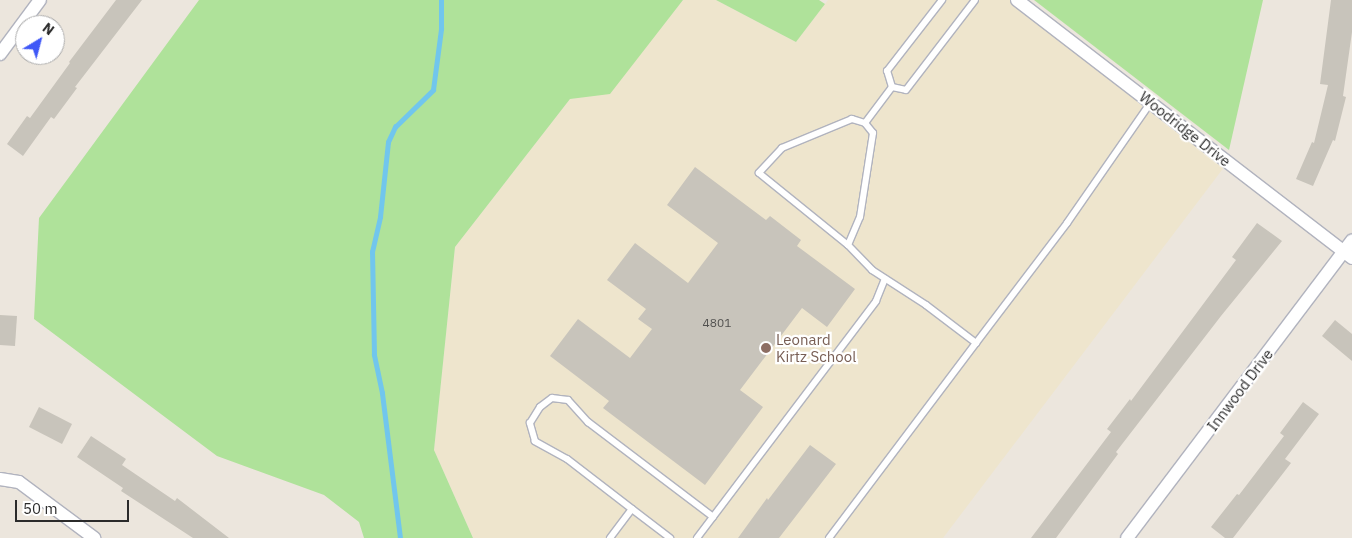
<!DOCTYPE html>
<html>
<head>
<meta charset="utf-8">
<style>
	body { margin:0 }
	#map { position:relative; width:1352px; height:538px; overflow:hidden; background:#ece6dd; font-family:"IBM Plex Sans",sans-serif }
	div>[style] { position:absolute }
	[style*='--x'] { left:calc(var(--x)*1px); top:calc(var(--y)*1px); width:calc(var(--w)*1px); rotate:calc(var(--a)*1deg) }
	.education>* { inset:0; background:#eee5cd }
	.green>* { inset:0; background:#afe29a }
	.stream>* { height:4.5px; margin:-2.25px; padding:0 2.25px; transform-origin:2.25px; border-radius:2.25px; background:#71c6ed }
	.building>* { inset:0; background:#c8c4bb }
	.roads { filter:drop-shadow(1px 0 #b1b3be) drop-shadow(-1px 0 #b1b3be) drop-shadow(0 1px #b1b3be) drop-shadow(0 -1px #b1b3be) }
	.lane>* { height:6px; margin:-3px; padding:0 3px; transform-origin:3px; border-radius:3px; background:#fff }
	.street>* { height:12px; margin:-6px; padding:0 6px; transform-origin:6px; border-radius:6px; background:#fff }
	.dots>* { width:14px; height:14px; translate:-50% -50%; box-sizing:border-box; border:2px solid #fff; border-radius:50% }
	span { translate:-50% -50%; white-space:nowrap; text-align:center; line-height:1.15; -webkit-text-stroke:4.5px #fff; paint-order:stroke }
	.number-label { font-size:12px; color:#52514f }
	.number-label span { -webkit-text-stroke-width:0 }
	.street-label { font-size:15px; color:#2b2b2b }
	.education-label { font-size:15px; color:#785e54 }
	.left { translate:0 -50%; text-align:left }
	.north { position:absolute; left:15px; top:15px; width:50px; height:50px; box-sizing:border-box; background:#fff; border:1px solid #aaa; border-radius:50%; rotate:37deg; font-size:14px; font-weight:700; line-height:20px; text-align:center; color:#2b2b2b }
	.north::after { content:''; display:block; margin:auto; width:18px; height:22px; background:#3f58f7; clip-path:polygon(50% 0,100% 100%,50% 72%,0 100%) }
	.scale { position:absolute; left:15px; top:500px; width:114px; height:22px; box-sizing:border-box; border:2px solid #2b2b2b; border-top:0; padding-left:6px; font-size:15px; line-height:18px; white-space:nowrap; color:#2b2b2b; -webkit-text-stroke:4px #fff; paint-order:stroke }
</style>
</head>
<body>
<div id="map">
	<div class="education">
		<i style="clip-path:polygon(683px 0,716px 0,796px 42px,828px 0,1017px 0,1228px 162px,943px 538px,473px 538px,434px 450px,455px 247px,570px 99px,610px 93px)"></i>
	</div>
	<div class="green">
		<i style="clip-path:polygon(199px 0,683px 0,610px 94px,570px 99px,455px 247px,434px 450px,473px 538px,364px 538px,359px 522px,324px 495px,217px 456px,34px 319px,39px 218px)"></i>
		<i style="clip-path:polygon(716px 0,819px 0,825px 4px,796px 42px)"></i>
		<i style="clip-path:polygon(1034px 0,1263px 0,1229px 150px)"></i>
	</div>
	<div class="stream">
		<i style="--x:400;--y:538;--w:146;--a:-97.1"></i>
		<i style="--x:382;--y:393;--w:39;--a:-102"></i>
		<i style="--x:374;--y:355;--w:103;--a:-91.1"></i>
		<i style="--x:372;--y:252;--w:36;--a:-77"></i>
		<i style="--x:380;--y:217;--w:75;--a:-83.9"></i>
		<i style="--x:388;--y:142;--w:17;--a:-65"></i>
		<i style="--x:395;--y:127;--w:53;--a:-44.2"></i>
		<i style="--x:433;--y:90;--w:62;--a:-82.5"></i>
		<i style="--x:441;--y:29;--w:29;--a:-90"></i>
	</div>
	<div class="building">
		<i style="clip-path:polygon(116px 0,142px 0,75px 87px,77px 88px,54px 119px,51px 117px,23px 156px,7px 144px,27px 116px,30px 118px,70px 63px,69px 62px)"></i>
		<i style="clip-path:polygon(1331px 0,1352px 0,1352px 32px,1343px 96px,1346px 97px,1335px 141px,1333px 140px,1313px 186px,1296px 179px,1312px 142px,1314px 143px,1328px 85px,1320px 84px)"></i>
		<i style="clip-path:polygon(695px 167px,766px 220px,770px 216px,801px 240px,797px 246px,855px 289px,827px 327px,802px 308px,740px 390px,763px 407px,705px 485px,603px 408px,609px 401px,550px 356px,578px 319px,630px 358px,652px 329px,638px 319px,646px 309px,607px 280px,635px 243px,688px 283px,718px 243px,667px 205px)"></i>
		<i style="clip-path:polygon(1257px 223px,1282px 241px,1221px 316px,1116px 452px,1118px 454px,1056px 538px,1031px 538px,1111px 432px,1107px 429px,1130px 399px,1131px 401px,1236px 260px,1232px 257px)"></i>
		<i style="clip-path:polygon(0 315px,17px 316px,15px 346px,0 345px)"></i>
		<i style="clip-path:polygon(1335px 320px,1352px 334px,1352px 361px,1322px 336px)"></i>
		<i style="clip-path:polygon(1303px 402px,1319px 414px,1285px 459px,1291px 463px,1233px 538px,1225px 538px,1211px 527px,1237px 494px,1239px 495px,1284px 436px,1280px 433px)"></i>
		<i style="clip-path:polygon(39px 407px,72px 424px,62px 444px,29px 427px)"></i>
		<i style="clip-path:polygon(91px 436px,126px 459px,122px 465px,175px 501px,177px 498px,229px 538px,193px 538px,121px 491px,123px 488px,77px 457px)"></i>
		<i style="clip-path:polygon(810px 445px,836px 464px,779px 538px,738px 538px,767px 498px,768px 500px)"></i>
	</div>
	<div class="roads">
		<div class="lane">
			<i style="--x:892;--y:87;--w:14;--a:12"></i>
			<i style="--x:906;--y:90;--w:113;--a:-52.5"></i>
			<i style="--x:892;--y:87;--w:17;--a:-107"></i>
			<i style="--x:887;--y:71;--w:90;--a:-52.2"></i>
			<i style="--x:865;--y:123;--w:45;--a:-53.1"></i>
			<i style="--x:848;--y:245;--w:30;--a:-67"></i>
			<i style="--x:860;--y:217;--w:85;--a:-81.2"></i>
			<i style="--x:873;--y:133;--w:13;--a:-129"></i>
			<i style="--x:865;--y:123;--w:14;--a:-163"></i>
			<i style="--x:852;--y:119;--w:76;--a:157.5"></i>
			<i style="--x:782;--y:148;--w:34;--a:133"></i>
			<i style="--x:759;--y:173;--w:114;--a:39"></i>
			<i style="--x:848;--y:245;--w:35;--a:46"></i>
			<i style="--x:872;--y:270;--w:64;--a:32.9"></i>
			<i style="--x:926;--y:305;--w:63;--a:37.2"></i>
			<i style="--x:976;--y:343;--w:151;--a:-52.8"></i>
			<i style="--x:1067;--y:223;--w:147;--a:-55.2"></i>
			<i style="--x:632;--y:509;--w:82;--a:-142.4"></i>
			<i style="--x:567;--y:459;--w:37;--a:-151"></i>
			<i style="--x:535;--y:441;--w:19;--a:-106"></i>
			<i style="--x:530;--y:423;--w:19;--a:-58"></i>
			<i style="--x:540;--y:407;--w:15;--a:-37"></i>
			<i style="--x:552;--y:398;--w:16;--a:7"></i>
			<i style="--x:568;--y:400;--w:30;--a:48"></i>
			<i style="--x:588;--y:422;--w:157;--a:37.2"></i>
			<i style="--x:610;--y:538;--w:36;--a:-53"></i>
			<i style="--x:632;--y:509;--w:48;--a:37.3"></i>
			<i style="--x:697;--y:538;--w:297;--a:-52.9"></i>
			<i style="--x:876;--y:301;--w:24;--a:-68"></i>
			<i style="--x:829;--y:538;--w:244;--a:-53"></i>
		</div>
		<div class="street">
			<i style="--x:1017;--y:0;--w:423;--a:37.6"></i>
			<i style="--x:0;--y:54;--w:67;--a:-53.5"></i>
			<i style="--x:0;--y:479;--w:19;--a:9"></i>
			<i style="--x:19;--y:482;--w:94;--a:36.7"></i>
			<i style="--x:1127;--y:538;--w:373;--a:-52.9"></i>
		</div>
	</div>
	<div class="dots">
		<i style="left:766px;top:348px;background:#8d6e63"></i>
	</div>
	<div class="number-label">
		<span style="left:717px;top:323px">4801</span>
	</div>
	<div class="street-label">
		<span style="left:1185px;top:129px;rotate:38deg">Woodridge Drive</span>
		<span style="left:1240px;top:390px;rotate:-53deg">Innwood Drive</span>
	</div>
	<div class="education-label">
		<span class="left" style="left:776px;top:348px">Leonard<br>Kirtz School</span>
	</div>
	<div class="north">N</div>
	<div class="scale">50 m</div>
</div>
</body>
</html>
